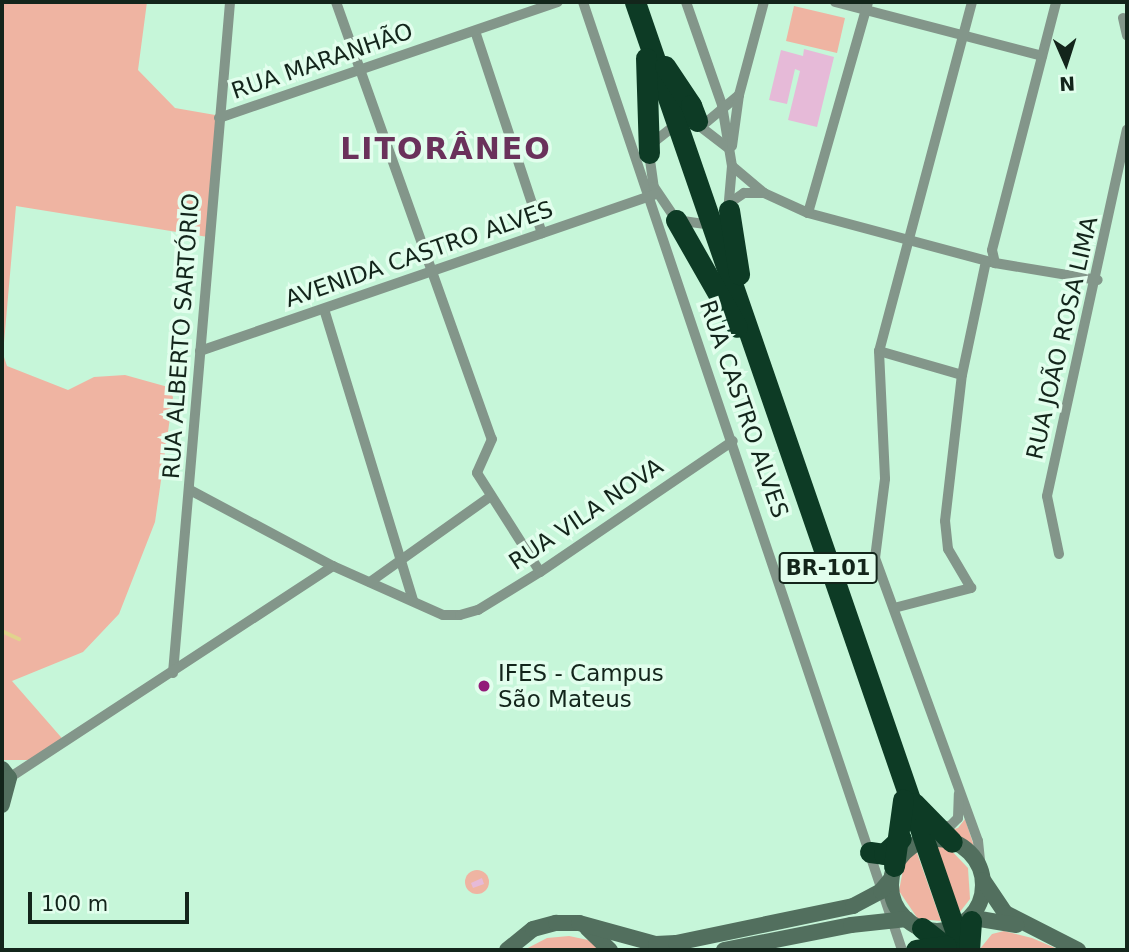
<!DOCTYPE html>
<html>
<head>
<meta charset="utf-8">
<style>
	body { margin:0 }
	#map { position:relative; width:1129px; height:952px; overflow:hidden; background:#c6f6d9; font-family:"DejaVu Sans",sans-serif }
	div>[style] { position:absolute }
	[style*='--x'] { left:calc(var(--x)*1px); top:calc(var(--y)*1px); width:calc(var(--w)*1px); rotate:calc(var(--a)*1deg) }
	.green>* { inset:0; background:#efb4a2 }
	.round { border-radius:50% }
	.stream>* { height:3.5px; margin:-1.75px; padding:0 1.75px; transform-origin:1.75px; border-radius:1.75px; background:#e1d38d }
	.building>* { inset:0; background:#e6bad8 }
	.street>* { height:10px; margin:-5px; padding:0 5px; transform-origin:5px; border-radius:5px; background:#83968a }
	.secondary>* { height:16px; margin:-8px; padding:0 8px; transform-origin:8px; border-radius:8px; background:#526f5e }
	.secondary>.ring { margin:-8px; padding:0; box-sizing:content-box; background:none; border:16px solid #526f5e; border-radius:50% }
	.highway>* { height:21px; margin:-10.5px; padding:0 10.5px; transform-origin:10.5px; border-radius:10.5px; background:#0d3b25 }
	.dots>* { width:19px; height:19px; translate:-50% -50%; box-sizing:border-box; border:4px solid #e2feed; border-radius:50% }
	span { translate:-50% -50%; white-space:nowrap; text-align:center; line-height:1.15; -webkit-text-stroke:7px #e2feed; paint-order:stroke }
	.shield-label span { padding:2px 5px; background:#e2feed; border:2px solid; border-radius:5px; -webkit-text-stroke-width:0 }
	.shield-label { font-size:21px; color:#13251b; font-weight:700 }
	.street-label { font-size:23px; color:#13251b }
	.poi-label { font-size:23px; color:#13251b }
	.left { translate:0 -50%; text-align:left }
	.district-label { font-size:30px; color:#6a315b; font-weight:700; letter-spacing:2px }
	.frame { position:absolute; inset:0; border:4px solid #13251b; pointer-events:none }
	.north { position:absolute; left:1031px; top:28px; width:70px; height:70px; -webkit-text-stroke:5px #e2feed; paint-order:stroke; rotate:177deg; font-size:19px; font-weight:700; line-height:28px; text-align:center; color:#13251b }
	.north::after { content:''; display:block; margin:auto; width:24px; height:32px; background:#13251b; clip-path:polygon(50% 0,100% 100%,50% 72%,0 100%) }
	.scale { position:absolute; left:28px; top:892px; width:161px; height:32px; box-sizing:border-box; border:4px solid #13251b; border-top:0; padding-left:9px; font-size:21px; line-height:24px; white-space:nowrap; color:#13251b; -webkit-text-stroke:5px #e2feed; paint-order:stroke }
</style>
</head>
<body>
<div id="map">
	<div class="green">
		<i style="clip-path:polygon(2px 2px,147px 2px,138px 70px,175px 108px,221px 116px,214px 238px,16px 206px,3px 354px,7px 366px,68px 390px,94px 377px,125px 375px,168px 387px,173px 397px,155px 522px,119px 614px,83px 652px,12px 681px,67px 744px,40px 760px,2px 760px)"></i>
		<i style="clip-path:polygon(794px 6px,845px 18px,837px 53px,786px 41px)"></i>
		<i style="clip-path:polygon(965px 819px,976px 852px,947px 831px,958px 828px)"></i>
		<i style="clip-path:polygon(930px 845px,947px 846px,968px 868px,970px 899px,956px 917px)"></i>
		<i style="clip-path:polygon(916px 850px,941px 921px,918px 919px,899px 891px,905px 859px)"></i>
		<i class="round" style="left:465px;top:870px;width:24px;height:24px"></i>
		<i style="clip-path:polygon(1004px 931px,1032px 938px,1060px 950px,979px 950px,992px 934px)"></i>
		<i style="clip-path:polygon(569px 936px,588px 940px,602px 950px,524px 950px,547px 938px)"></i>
	</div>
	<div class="stream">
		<i style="--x:2;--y:631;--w:19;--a:25"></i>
	</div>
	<div class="building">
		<i style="clip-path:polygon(804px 49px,834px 57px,817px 127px,788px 120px,800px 71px,795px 69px,787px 104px,769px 100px,781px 50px,803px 56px)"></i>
		<i style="clip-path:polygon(482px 878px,484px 884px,473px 888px,471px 883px)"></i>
	</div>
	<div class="street">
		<i style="--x:336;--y:2;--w:464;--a:70.4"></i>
		<i style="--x:492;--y:439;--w:37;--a:114"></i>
		<i style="--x:477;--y:473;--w:117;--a:57.5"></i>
		<i style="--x:583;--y:2;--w:1000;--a:71.4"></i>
		<i style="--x:686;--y:2;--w:109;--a:70.7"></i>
		<i style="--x:722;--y:105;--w:62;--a:80.7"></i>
		<i style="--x:732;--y:166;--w:46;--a:95"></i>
		<i style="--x:835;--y:2;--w:214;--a:14.6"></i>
		<i style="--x:972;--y:2;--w:361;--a:104.9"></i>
		<i style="--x:879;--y:351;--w:128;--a:87.3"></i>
		<i style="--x:885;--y:479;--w:80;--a:97.2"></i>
		<i style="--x:875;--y:558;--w:301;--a:70"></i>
		<i style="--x:978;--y:841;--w:37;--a:84"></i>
		<i style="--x:1123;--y:18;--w:18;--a:77"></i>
		<i style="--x:475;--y:31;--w:213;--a:71.7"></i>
		<i style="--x:219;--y:118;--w:358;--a:-18.9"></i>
		<i style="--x:693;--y:121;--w:44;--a:37.6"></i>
		<i style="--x:678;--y:123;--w:28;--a:142"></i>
		<i style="--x:656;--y:140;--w:15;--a:118"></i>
		<i style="--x:649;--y:153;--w:34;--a:82"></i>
		<i style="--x:654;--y:187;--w:40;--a:56"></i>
		<i style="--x:676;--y:220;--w:37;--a:8"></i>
		<i style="--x:703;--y:125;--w:47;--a:-39.8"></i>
		<i style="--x:732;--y:146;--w:51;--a:-82.2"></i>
		<i style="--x:739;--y:95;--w:96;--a:-75"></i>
		<i style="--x:732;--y:166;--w:42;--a:40.2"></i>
		<i style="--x:764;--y:193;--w:48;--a:24.4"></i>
		<i style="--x:808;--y:213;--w:194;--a:15"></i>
		<i style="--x:995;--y:263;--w:104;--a:9.4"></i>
		<i style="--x:731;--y:202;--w:16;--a:-35"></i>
		<i style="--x:744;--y:193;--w:20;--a:0"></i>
		<i style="--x:808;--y:213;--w:219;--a:-74.1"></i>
		<i style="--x:995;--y:263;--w:13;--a:-103"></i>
		<i style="--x:992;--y:250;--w:256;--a:-75.5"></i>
		<i style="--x:324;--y:309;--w:304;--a:73"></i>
		<i style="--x:200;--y:351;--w:483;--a:-19"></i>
		<i style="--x:879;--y:351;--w:86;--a:16.1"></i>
		<i style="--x:190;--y:490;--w:162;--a:28"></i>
		<i style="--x:333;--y:566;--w:120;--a:24"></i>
		<i style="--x:443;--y:615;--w:17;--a:0"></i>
		<i style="--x:460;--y:615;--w:19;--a:-16"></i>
		<i style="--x:478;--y:610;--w:73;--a:-31.5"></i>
		<i style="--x:540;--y:572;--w:233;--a:-34.2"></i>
		<i style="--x:1059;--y:554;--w:59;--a:-101.7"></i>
		<i style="--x:1047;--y:496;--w:375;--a:-77.7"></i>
		<i style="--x:370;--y:582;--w:148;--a:-35.4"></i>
		<i style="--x:894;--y:608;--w:80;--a:-14.6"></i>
		<i style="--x:971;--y:588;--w:45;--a:-120.5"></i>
		<i style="--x:948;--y:549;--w:28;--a:-96"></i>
		<i style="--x:945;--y:521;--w:147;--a:-83.4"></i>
		<i style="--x:962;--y:375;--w:116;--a:-78.1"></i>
		<i style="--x:173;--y:673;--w:673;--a:-85.14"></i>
		<i style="--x:9;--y:778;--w:387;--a:-33.2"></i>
		<i style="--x:939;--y:826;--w:11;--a:0"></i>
		<i style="--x:950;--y:826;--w:11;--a:-45"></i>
		<i style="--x:958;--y:818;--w:24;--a:-88"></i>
	</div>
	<div class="secondary">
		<i style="--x:2;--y:769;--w:11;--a:52"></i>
		<i style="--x:9;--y:778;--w:28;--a:105"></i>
		<i class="ring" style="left:891px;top:839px;width:76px;height:76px"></i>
		<i style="--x:983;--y:880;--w:40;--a:56"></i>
		<i style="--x:1005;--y:913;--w:82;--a:26.9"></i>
		<i style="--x:974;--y:918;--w:43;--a:9.5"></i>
		<i style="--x:587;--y:928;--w:32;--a:44"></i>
		<i style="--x:507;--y:950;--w:33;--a:-39"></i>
		<i style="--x:533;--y:929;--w:24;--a:-15"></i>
		<i style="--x:556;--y:923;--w:23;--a:0"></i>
		<i style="--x:579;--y:923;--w:80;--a:15.3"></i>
		<i style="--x:656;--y:944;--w:20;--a:-3"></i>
		<i style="--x:676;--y:943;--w:181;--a:-11.8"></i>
		<i style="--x:853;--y:906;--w:32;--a:-28"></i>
		<i style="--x:881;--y:891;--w:16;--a:-50"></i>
		<i style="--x:724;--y:950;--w:129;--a:-11.1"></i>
		<i style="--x:851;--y:925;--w:56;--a:-6.1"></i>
	</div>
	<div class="highway">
		<i style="--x:635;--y:2;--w:1003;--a:70.97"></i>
		<i style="--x:646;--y:58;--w:95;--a:88.2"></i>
		<i style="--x:665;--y:66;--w:47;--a:56.3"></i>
		<i style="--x:691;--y:105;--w:17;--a:69"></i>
		<i style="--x:729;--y:210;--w:65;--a:81.1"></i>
		<i style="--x:676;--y:220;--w:123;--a:60.3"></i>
		<i style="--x:914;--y:803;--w:54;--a:45.7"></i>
		<i style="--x:870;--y:852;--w:14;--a:8"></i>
		<i style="--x:884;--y:854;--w:23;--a:-43"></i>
		<i style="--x:894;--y:866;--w:67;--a:-82.2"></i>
		<i style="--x:922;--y:928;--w:36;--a:38"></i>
		<i style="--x:916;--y:950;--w:30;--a:-8"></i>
		<i style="--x:969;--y:950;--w:29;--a:-86"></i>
	</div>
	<div class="dots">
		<i style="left:484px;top:686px;background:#921b79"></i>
	</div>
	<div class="shield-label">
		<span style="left:828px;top:568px">BR-101</span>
	</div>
	<div class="street-label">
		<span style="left:322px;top:61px;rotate:-19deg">RUA MARANHÃO</span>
		<span style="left:419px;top:254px;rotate:-19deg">AVENIDA CASTRO ALVES</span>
		<span style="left:181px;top:336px;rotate:-86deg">RUA ALBERTO SARTÓRIO</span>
		<span style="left:1062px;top:338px;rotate:-77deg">RUA JOÃO ROSA LIMA</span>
		<span style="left:744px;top:409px;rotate:71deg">RUA CASTRO ALVES</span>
		<span style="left:586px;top:514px;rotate:-34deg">RUA VILA NOVA</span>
	</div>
	<div class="poi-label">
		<span class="left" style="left:498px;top:686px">IFES - Campus<br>São Mateus</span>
	</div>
	<div class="district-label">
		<span style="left:446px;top:149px">LITORÂNEO</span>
	</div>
	<div class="frame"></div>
	<div class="north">N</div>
	<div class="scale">100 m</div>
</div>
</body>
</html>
